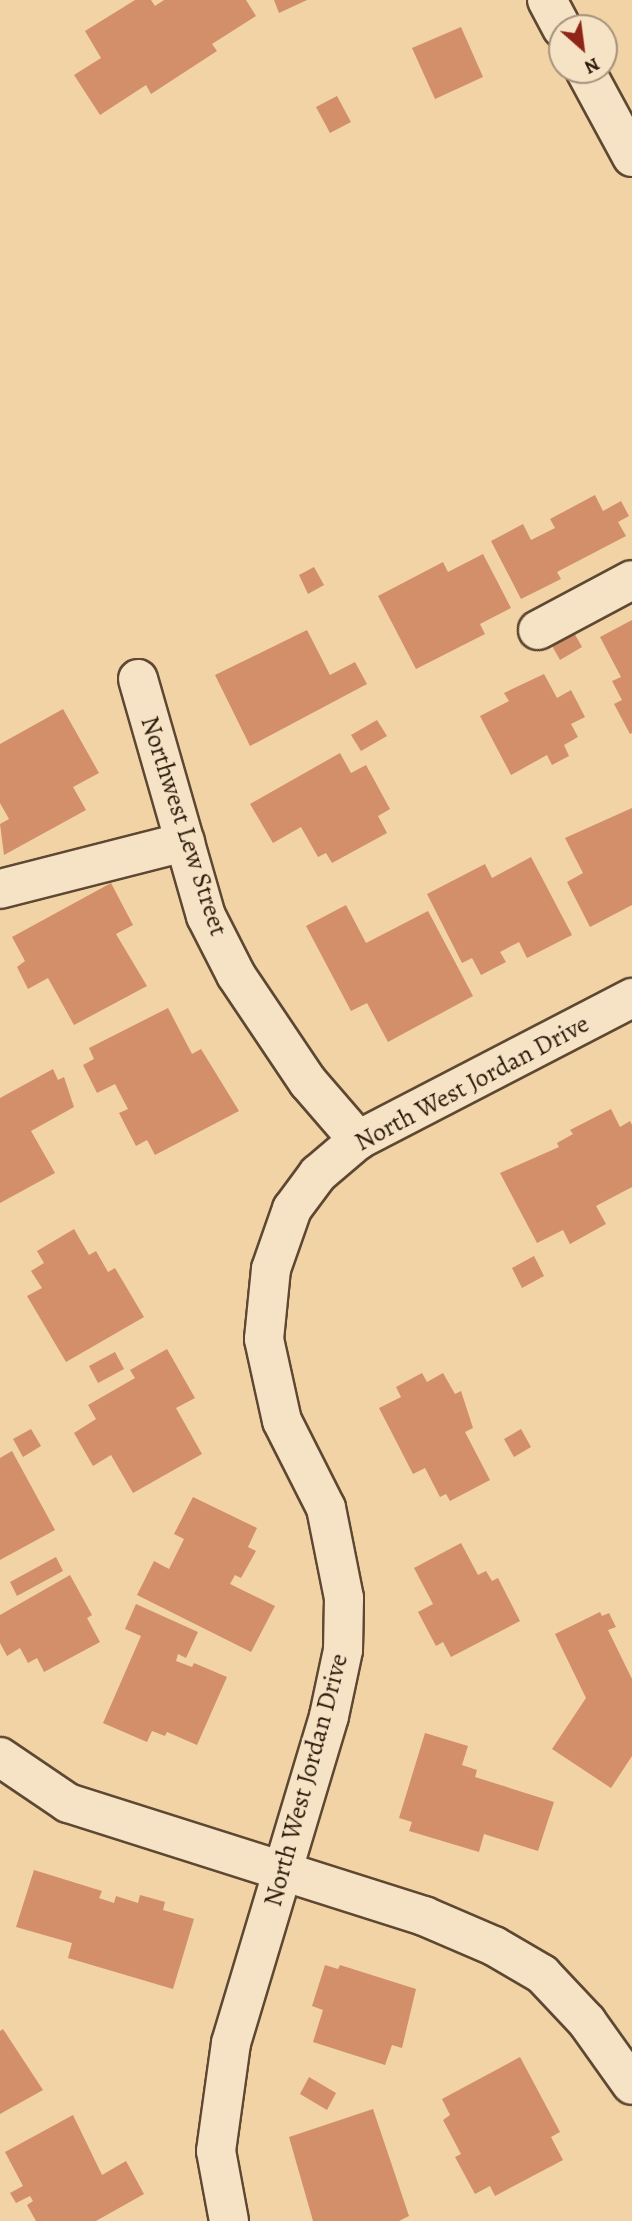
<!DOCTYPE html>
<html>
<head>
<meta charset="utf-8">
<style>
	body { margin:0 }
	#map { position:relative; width:632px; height:2221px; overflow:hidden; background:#f1d3a6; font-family:Alegreya,serif }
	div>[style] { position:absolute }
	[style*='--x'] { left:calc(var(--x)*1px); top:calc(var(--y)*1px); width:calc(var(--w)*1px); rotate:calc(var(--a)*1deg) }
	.building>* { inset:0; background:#d38f6a }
	.roads { filter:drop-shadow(2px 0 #5e4832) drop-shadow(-2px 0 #5e4832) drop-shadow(0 2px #5e4832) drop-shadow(0 -2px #5e4832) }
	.minor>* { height:38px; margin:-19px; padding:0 19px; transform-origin:19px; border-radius:19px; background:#f6e2c5 }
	span { translate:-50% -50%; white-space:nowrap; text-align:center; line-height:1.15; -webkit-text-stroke:5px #f6e2c5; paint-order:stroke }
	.street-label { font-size:26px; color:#2d1a0b }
	.north { position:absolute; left:548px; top:14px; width:70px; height:70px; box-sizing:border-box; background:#f6e2c5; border:2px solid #a6927b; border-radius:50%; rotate:152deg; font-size:19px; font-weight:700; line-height:28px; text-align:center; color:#2d1a0b }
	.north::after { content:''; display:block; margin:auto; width:24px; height:32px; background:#8f2418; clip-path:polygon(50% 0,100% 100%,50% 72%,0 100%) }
</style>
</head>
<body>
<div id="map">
	<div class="building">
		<i style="clip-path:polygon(135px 0,151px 0,155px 6px,164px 0,246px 0,256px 16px,212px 44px,217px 51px,151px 94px,146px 85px,100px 115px,74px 75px,101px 58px,85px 31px)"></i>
		<i style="clip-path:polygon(274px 0,307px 0,279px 13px)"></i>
		<i style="clip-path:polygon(461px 27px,483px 77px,435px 99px,412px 48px)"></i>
		<i style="clip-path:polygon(337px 96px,351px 122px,330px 133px,316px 107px)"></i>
		<i style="clip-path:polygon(595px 495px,603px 511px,621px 501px,629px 516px,618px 522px,626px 536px,557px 572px,561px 579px,521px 599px,491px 541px,523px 524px,531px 540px,555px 528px,550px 519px)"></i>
		<i style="clip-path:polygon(483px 554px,511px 608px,480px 624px,485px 634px,416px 669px,378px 596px,443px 562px,448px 572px)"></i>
		<i style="clip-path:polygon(314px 567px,324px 585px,308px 594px,299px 575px)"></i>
		<i style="clip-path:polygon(632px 620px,632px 733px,630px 734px,614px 704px,622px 700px,612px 681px,621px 677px,600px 637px)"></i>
		<i style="clip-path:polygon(307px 630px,330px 675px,355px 662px,367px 684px,250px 746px,215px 675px)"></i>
		<i style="clip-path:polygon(573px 631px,582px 647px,560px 660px,551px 644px)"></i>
		<i style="clip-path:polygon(544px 674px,557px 698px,571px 690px,585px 717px,571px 724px,578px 737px,564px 745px,569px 756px,552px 765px,547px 755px,511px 775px,480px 716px,509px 701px,504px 693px)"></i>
		<i style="clip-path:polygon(63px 709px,99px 773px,73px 787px,86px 810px,4px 855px,0 824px,9px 819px,0 803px,0 744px)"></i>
		<i style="clip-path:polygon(377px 720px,387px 736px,361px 751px,351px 735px)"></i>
		<i style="clip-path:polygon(340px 753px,351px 773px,366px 765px,390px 809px,378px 816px,387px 833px,332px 863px,326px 853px,318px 857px,301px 827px,273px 843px,250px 804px)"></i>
		<i style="clip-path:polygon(632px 808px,632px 905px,590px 927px,567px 882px,583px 873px,565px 838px)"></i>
		<i style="clip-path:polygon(531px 857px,572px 935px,527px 958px,519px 942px,500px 952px,506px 962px,481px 975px,472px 958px,462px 963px,427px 894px,485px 864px,492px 878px)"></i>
		<i style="clip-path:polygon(111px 883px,133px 925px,116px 934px,147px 986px,74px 1025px,48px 978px,28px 989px,17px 967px,25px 961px,12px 937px)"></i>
		<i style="clip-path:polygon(346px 905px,366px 943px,428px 911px,473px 996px,388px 1042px,367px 1003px,351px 1011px,306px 926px)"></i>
		<i style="clip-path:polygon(168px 1008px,192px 1054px,201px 1049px,239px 1111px,155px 1155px,147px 1140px,136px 1146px,119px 1113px,128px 1109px,115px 1084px,97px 1093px,83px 1065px,94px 1059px,89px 1048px)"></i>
		<i style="clip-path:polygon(53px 1069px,58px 1080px,64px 1077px,74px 1107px,31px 1131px,55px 1173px,0 1203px,0 1098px)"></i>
		<i style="clip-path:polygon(611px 1109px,620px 1127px,630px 1121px,632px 1125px,632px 1187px,596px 1206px,606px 1224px,570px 1244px,563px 1230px,537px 1243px,500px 1173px,559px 1147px,557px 1143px,573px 1134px,570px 1130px)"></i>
		<i style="clip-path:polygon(74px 1229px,89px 1255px,96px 1251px,108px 1272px,115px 1268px,144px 1317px,66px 1362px,27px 1296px,42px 1288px,31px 1271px,44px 1263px,37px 1251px)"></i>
		<i style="clip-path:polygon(534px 1256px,544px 1276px,522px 1288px,512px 1268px)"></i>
		<i style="clip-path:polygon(167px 1349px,195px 1398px,176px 1408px,202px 1454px,133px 1493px,111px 1455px,93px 1466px,74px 1433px,96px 1419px,88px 1405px,135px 1378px,130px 1370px)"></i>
		<i style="clip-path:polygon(115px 1352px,124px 1369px,98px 1383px,89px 1366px)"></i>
		<i style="clip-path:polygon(422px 1373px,427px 1382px,443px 1373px,455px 1394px,461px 1391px,473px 1428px,465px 1432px,490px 1480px,450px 1501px,446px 1494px,440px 1497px,425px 1468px,413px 1474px,379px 1408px,401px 1397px,396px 1387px)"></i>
		<i style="clip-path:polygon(31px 1429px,41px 1446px,23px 1457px,13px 1439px)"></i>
		<i style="clip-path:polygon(521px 1429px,531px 1447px,514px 1457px,504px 1439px)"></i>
		<i style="clip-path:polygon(12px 1451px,55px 1530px,0 1560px,0 1458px)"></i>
		<i style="clip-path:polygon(193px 1497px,257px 1528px,248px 1547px,256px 1551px,241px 1578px,235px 1575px,230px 1584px,275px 1606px,251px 1652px,137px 1595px,154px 1561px,169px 1569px,184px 1539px,174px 1534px)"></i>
		<i style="clip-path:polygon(461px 1543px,478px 1575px,486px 1571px,492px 1581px,498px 1578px,520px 1621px,451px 1657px,443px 1642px,436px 1646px,418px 1612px,433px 1604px,414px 1568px)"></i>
		<i style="clip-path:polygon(56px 1557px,63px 1571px,17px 1596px,10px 1582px)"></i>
		<i style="clip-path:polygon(70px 1575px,92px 1615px,87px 1618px,100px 1642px,44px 1672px,37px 1658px,28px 1663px,20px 1648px,7px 1656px,0 1643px,0 1615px)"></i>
		<i style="clip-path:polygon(136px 1604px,198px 1632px,186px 1658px,178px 1654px,176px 1661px,192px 1667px,194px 1663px,227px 1677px,197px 1745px,167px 1732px,165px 1736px,152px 1731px,147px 1742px,103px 1723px,141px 1636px,125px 1629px)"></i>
		<i style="clip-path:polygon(600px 1612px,602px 1616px,609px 1613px,616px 1627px,608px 1630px,632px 1679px,632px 1756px,611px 1788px,552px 1749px,586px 1698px,555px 1634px)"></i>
		<i style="clip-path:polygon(425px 1733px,468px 1746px,462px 1765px,477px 1770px,475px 1777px,554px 1802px,538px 1851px,484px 1834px,479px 1852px,409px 1831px,412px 1822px,399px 1818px)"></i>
		<i style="clip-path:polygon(34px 1870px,102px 1891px,99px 1898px,114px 1903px,116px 1896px,138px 1903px,140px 1895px,165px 1902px,163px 1910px,194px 1919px,173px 1989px,68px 1958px,72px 1943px,16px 1927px)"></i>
		<i style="clip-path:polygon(325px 1965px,338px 1969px,340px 1965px,416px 1989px,402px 2048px,392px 2045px,385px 2065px,313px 2042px,323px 2010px,312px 2006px)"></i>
		<i style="clip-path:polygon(3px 2029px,43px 2090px,0 2114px,0 2031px)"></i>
		<i style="clip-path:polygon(520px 2057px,560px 2132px,551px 2137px,563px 2160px,495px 2196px,490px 2186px,475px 2194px,455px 2157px,461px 2154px,443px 2120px,450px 2115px,442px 2099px)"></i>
		<i style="clip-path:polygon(309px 2077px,336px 2093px,327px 2110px,300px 2094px)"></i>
		<i style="clip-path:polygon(373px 2109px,409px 2216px,399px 2221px,313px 2221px,289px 2137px)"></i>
		<i style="clip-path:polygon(73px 2115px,102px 2175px,126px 2161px,144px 2194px,96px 2221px,36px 2221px,27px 2205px,33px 2201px,30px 2196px,16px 2203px,10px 2193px,23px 2186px,5px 2152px)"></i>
	</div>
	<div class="roads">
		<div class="minor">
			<i style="--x:547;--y:0;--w:32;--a:62"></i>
			<i style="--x:585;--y:70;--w:99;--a:61.6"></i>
			<i style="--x:538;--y:630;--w:106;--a:-28"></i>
			<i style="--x:138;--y:679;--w:247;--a:74"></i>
			<i style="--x:206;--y:916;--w:66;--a:63"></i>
			<i style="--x:236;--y:975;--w:129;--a:56.1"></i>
			<i style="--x:308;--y:1082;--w:77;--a:49.2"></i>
			<i style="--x:0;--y:889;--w:191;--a:-14.3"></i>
			<i style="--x:0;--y:1757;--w:82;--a:34.1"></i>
			<i style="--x:68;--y:1803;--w:374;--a:17.6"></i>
			<i style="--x:424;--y:1916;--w:76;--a:23.2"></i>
			<i style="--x:494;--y:1946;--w:56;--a:30.3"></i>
			<i style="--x:542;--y:1974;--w:66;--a:46.8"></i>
			<i style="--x:587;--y:2022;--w:77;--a:54.5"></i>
			<i style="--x:229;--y:2221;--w:71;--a:-100.5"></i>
			<i style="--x:216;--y:2151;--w:109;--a:-82.1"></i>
			<i style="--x:231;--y:2043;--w:341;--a:-73.3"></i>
			<i style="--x:329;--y:1716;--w:67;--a:-78"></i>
			<i style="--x:343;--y:1650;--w:52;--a:-88.9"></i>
			<i style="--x:344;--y:1598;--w:92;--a:-101.3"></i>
			<i style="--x:326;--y:1508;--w:97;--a:-116.8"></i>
			<i style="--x:282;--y:1421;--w:84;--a:-102.4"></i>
			<i style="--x:264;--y:1339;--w:70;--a:-84.3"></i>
			<i style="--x:271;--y:1269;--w:64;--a:-70.7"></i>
			<i style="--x:292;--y:1209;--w:44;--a:-53.4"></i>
			<i style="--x:318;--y:1174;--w:52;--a:-40.4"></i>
			<i style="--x:358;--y:1140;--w:309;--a:-27.4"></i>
		</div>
	</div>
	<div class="street-label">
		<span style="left:184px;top:826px;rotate:72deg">Northwest Lew Street</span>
		<span style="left:472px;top:1083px;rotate:-28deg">North West Jordan Drive</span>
		<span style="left:306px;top:1780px;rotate:-75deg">North West Jordan Drive</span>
	</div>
	<div class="north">N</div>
</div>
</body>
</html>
